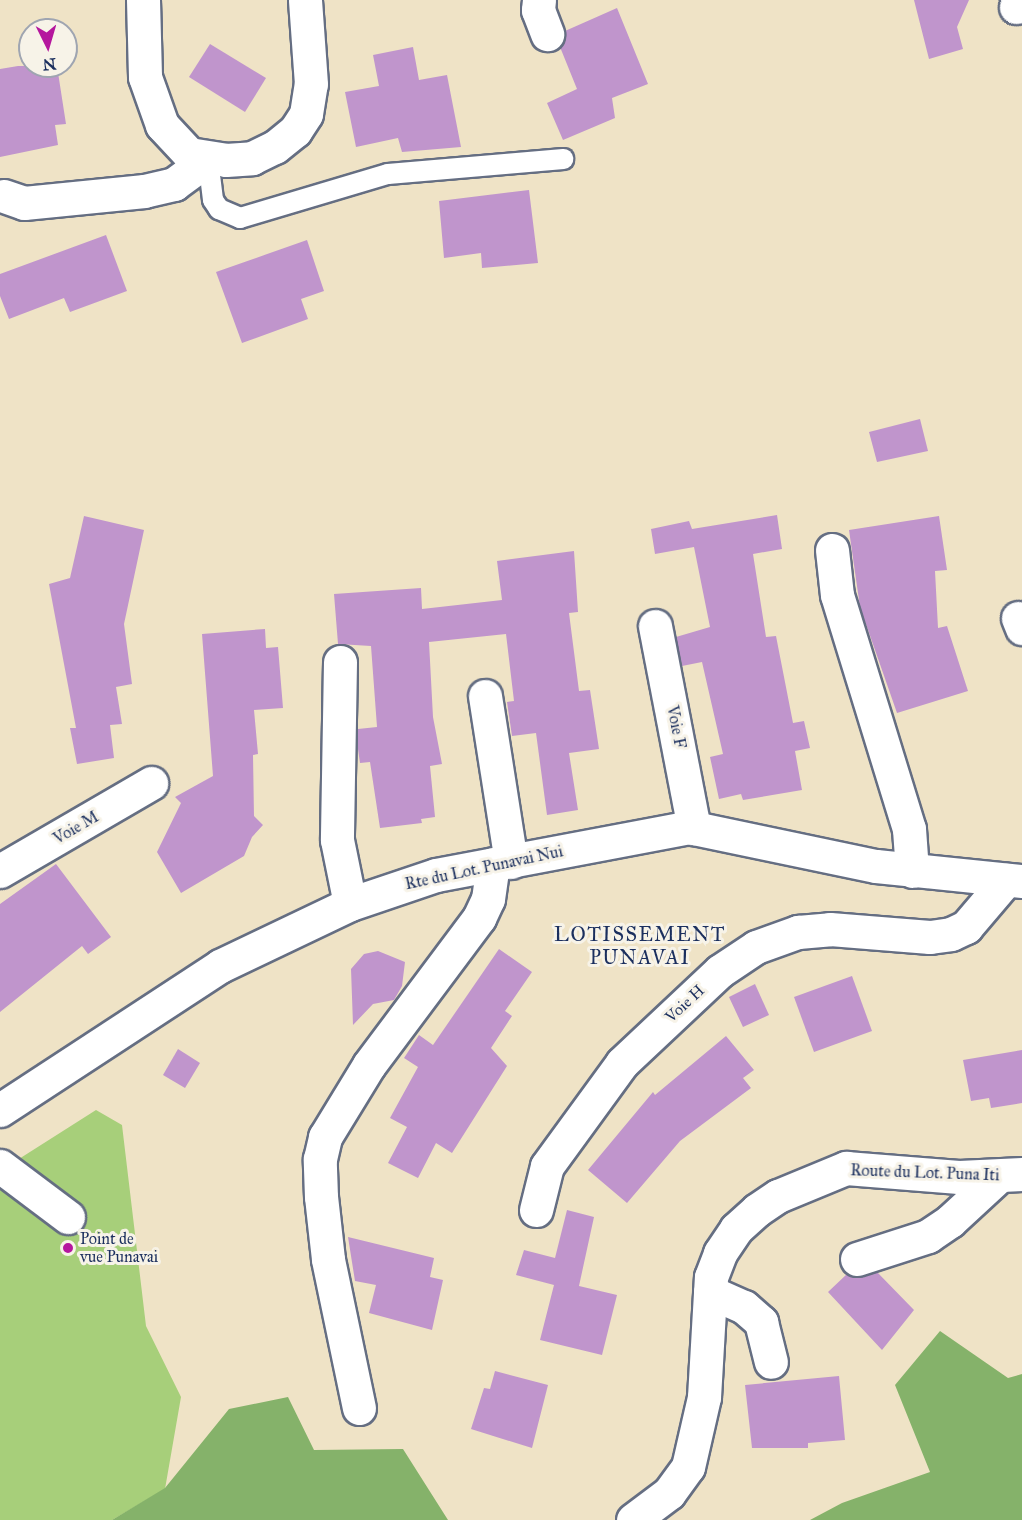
<!DOCTYPE html>
<html>
<head>
<meta charset="utf-8">
<style>
	body { margin:0 }
	#map { position:relative; width:1022px; height:1520px; overflow:hidden; background:#efe3c6; font-family:"IM FELL Great Primer",serif }
	div>[style] { position:absolute }
	[style*='--x'] { left:calc(var(--x)*1px); top:calc(var(--y)*1px); width:calc(var(--w)*1px); rotate:calc(var(--a)*1deg) }
	.green>* { inset:0; background:#a7cf7a }
	.forest>* { inset:0; background:#85b26a }
	.building>* { inset:0; background:#c095cc }
	.roads { filter:drop-shadow(2px 0 #656e82) drop-shadow(-2px 0 #656e82) drop-shadow(0 2px #656e82) drop-shadow(0 -2px #656e82) }
	.service>* { height:20px; margin:-10px; padding:0 10px; transform-origin:10px; border-radius:10px; background:#fff }
	.minor>* { height:33px; margin:-16.5px; padding:0 16.5px; transform-origin:16.5px; border-radius:16.5px; background:#fff }
	.secondary>* { height:33px; margin:-16.5px; padding:0 16.5px; transform-origin:16.5px; border-radius:16.5px; background:#fff }
	.dots>* { width:16px; height:16px; translate:-50% -50%; box-sizing:border-box; border:3px solid #f7f3e8; border-radius:50% }
	span { translate:-50% -50%; white-space:nowrap; text-align:center; line-height:1.15; -webkit-text-stroke:6px #f7f3e8; paint-order:stroke }
	.street-label { font-size:16px; color:#1b2f5e }
	.poi-label { font-size:16px; color:#1b2f5e }
	.left { translate:0 -50%; text-align:left }
	.quarter-label { font-size:20px; color:#1b2f5e; letter-spacing:1.5px }
	.north { position:absolute; left:18px; top:18px; width:60px; height:60px; box-sizing:border-box; background:#f7f3e8; border:2px solid #9fa5b1; border-radius:50%; rotate:175deg; font-size:16px; font-weight:700; line-height:24px; text-align:center; color:#1b2f5e }
	.north::after { content:''; display:block; margin:auto; width:21px; height:27px; background:#b5179e; clip-path:polygon(50% 0,100% 100%,50% 72%,0 100%) }
</style>
</head>
<body>
<div id="map">
	<div class="green">
		<i style="clip-path:polygon(96px 1110px,122px 1125px,146px 1326px,181px 1397px,165px 1489px,112px 1520px,0 1520px,0 1171px)"></i>
	</div>
	<div class="forest">
		<i style="clip-path:polygon(940px 1331px,1008px 1378px,1022px 1374px,1022px 1520px,810px 1520px,842px 1503px,930px 1472px,895px 1385px)"></i>
		<i style="clip-path:polygon(288px 1397px,314px 1450px,403px 1449px,448px 1520px,112px 1520px,165px 1488px,229px 1409px)"></i>
	</div>
	<div class="building">
		<i style="clip-path:polygon(914px 0,969px 0,957px 27px,963px 49px,929px 59px)"></i>
		<i style="clip-path:polygon(617px 8px,648px 84px,612px 98px,615px 118px,563px 140px,547px 103px,577px 89px,560px 47px,565px 31px)"></i>
		<i style="clip-path:polygon(210px 44px,266px 78px,245px 112px,189px 77px)"></i>
		<i style="clip-path:polygon(413px 47px,419px 80px,447px 75px,461px 147px,402px 152px,398px 138px,356px 147px,345px 92px,379px 86px,373px 55px)"></i>
		<i style="clip-path:polygon(18px 66px,57px 66px,66px 124px,55px 125px,58px 145px,0 157px,0 69px)"></i>
		<i style="clip-path:polygon(529px 190px,538px 263px,482px 268px,481px 253px,444px 258px,439px 201px)"></i>
		<i style="clip-path:polygon(106px 235px,127px 291px,70px 312px,64px 298px,9px 319px,0 296px,0 274px)"></i>
		<i style="clip-path:polygon(307px 240px,324px 291px,301px 299px,308px 319px,242px 343px,216px 272px)"></i>
		<i style="clip-path:polygon(920px 419px,928px 451px,877px 462px,869px 432px)"></i>
		<i style="clip-path:polygon(777px 515px,782px 549px,753px 554px,766px 637px,776px 636px,793px 723px,804px 721px,810px 748px,795px 751px,802px 790px,743px 800px,741px 794px,719px 799px,710px 757px,723px 754px,702px 662px,682px 666px,676px 637px,710px 627px,694px 547px,655px 554px,651px 529px,689px 521px,692px 529px)"></i>
		<i style="clip-path:polygon(84px 516px,144px 530px,124px 624px,132px 684px,116px 687px,122px 724px,110px 725px,114px 758px,77px 764px,70px 728px,76px 728px,49px 584px,70px 578px)"></i>
		<i style="clip-path:polygon(939px 516px,947px 570px,935px 571px,938px 628px,947px 626px,968px 691px,897px 713px,860px 607px,849px 530px)"></i>
		<i style="clip-path:polygon(574px 551px,578px 612px,569px 613px,579px 691px,590px 690px,599px 749px,569px 753px,578px 810px,547px 815px,536px 733px,512px 736px,507px 702px,514px 701px,506px 634px,429px 642px,433px 717px,442px 764px,430px 766px,435px 817px,421px 819px,422px 823px,380px 828px,370px 762px,360px 763px,357px 742px,358px 729px,377px 727px,371px 646px,338px 644px,334px 594px,421px 588px,422px 609px,502px 600px,497px 561px)"></i>
		<i style="clip-path:polygon(265px 629px,266px 648px,278px 647px,283px 708px,254px 710px,258px 754px,253px 755px,254px 816px,263px 825px,252px 837px,244px 856px,181px 893px,157px 852px,181px 803px,175px 797px,213px 776px,202px 634px)"></i>
		<i style="clip-path:polygon(56px 864px,111px 937px,88px 954px,82px 946px,0 1012px,0 904px)"></i>
		<i style="clip-path:polygon(499px 949px,532px 972px,505px 1011px,512px 1016px,491px 1048px,507px 1066px,452px 1153px,436px 1143px,418px 1178px,388px 1163px,407px 1127px,390px 1118px,418px 1067px,404px 1058px,419px 1035px,433px 1045px)"></i>
		<i style="clip-path:polygon(378px 951px,405px 962px,402px 986px,394px 1000px,373px 1004px,353px 1025px,351px 969px,364px 954px)"></i>
		<i style="clip-path:polygon(852px 976px,872px 1031px,814px 1052px,794px 997px)"></i>
		<i style="clip-path:polygon(755px 984px,769px 1015px,743px 1027px,729px 997px)"></i>
		<i style="clip-path:polygon(726px 1036px,754px 1070px,743px 1078px,751px 1088px,680px 1141px,627px 1203px,588px 1170px,653px 1092px,655px 1095px)"></i>
		<i style="clip-path:polygon(178px 1049px,200px 1063px,185px 1088px,163px 1075px)"></i>
		<i style="clip-path:polygon(1022px 1050px,1022px 1103px,991px 1108px,989px 1098px,971px 1101px,963px 1060px)"></i>
		<i style="clip-path:polygon(567px 1210px,594px 1217px,579px 1286px,617px 1295px,602px 1355px,540px 1340px,554px 1285px,516px 1275px,524px 1250px,555px 1258px)"></i>
		<i style="clip-path:polygon(348px 1237px,434px 1258px,430px 1277px,443px 1280px,432px 1330px,369px 1313px,376px 1285px,355px 1281px)"></i>
		<i style="clip-path:polygon(877px 1272px,914px 1310px,882px 1350px,828px 1292px,847px 1274px,862px 1277px)"></i>
		<i style="clip-path:polygon(495px 1371px,548px 1385px,532px 1448px,471px 1429px,484px 1388px,490px 1389px)"></i>
		<i style="clip-path:polygon(839px 1376px,845px 1440px,808px 1443px,808px 1448px,752px 1448px,745px 1385px)"></i>
	</div>
	<div class="roads">
		<div class="service">
			<i style="--x:208;--y:159;--w:41;--a:83"></i>
			<i style="--x:213;--y:200;--w:11;--a:56"></i>
			<i style="--x:219;--y:209;--w:23;--a:23"></i>
			<i style="--x:240;--y:218;--w:154;--a:-16.6"></i>
			<i style="--x:388;--y:174;--w:176;--a:-4.9"></i>
		</div>
		<div class="minor">
			<i style="--x:539;--y:0;--w:10;--a:96"></i>
			<i style="--x:538;--y:10;--w:26;--a:69"></i>
			<i style="--x:1016;--y:7;--w:8;--a:-60"></i>
			<i style="--x:4;--y:196;--w:21;--a:19"></i>
			<i style="--x:24;--y:203;--w:121;--a:-5.7"></i>
			<i style="--x:144;--y:191;--w:31;--a:-13"></i>
			<i style="--x:174;--y:184;--w:42;--a:-36.3"></i>
			<i style="--x:832;--y:550;--w:45;--a:83.7"></i>
			<i style="--x:837;--y:595;--w:245;--a:72.9"></i>
			<i style="--x:909;--y:829;--w:42;--a:85.9"></i>
			<i style="--x:1018;--y:618;--w:11;--a:68"></i>
			<i style="--x:655;--y:626;--w:206;--a:79.1"></i>
			<i style="--x:340;--y:662;--w:178;--a:91"></i>
			<i style="--x:337;--y:840;--w:65;--a:78.5"></i>
			<i style="--x:485;--y:696;--w:168;--a:81.1"></i>
			<i style="--x:0;--y:871;--w:175;--a:-30.2"></i>
			<i style="--x:0;--y:1166;--w:85;--a:36.9"></i>
			<i style="--x:536;--y:1210;--w:45;--a:-76"></i>
			<i style="--x:547;--y:1166;--w:127;--a:-53.9"></i>
			<i style="--x:622;--y:1063;--w:134;--a:-43.2"></i>
			<i style="--x:720;--y:971;--w:43;--a:-33.7"></i>
			<i style="--x:756;--y:947;--w:45;--a:-19.7"></i>
			<i style="--x:798;--y:932;--w:32;--a:-5"></i>
			<i style="--x:830;--y:929;--w:100;--a:4.6"></i>
			<i style="--x:930;--y:937;--w:21;--a:-8"></i>
			<i style="--x:951;--y:934;--w:17;--a:-25"></i>
			<i style="--x:966;--y:927;--w:62;--a:-49.6"></i>
			<i style="--x:857;--y:1259;--w:75;--a:-17.9"></i>
			<i style="--x:928;--y:1236;--w:27;--a:-34"></i>
			<i style="--x:950;--y:1221;--w:67;--a:-42.6"></i>
			<i style="--x:710;--y:1292;--w:37;--a:24"></i>
			<i style="--x:744;--y:1307;--w:23;--a:41"></i>
			<i style="--x:761;--y:1322;--w:41;--a:76"></i>
			<i style="--x:359;--y:1408;--w:152;--a:-101.8"></i>
			<i style="--x:328;--y:1259;--w:62;--a:-96.4"></i>
			<i style="--x:321;--y:1197;--w:38;--a:-92"></i>
			<i style="--x:320;--y:1159;--w:23;--a:-77"></i>
			<i style="--x:325;--y:1137;--w:84;--a:-58.6"></i>
			<i style="--x:369;--y:1065;--w:184;--a:-53.2"></i>
			<i style="--x:479;--y:918;--w:21;--a:-65"></i>
			<i style="--x:488;--y:899;--w:35;--a:-82"></i>
			<i style="--x:633;--y:1520;--w:45;--a:-36.9"></i>
			<i style="--x:669;--y:1493;--w:32;--a:-54"></i>
			<i style="--x:688;--y:1467;--w:72;--a:-77.1"></i>
			<i style="--x:704;--y:1397;--w:120;--a:-86.7"></i>
			<i style="--x:711;--y:1277;--w:26;--a:-69"></i>
			<i style="--x:720;--y:1253;--w:29;--a:-56"></i>
			<i style="--x:736;--y:1229;--w:28;--a:-42"></i>
			<i style="--x:757;--y:1210;--w:25;--a:-34"></i>
			<i style="--x:778;--y:1196;--w:74;--a:-22.4"></i>
			<i style="--x:846;--y:1168;--w:113;--a:4.6"></i>
			<i style="--x:959;--y:1177;--w:63;--a:-2.7"></i>
		</div>
		<div class="secondary">
			<i style="--x:143;--y:0;--w:77;--a:88.5"></i>
			<i style="--x:145;--y:77;--w:51;--a:70.5"></i>
			<i style="--x:162;--y:125;--w:40;--a:47"></i>
			<i style="--x:189;--y:154;--w:37;--a:9"></i>
			<i style="--x:226;--y:160;--w:26;--a:-4"></i>
			<i style="--x:252;--y:158;--w:25;--a:-26"></i>
			<i style="--x:275;--y:147;--w:26;--a:-39"></i>
			<i style="--x:295;--y:131;--w:20;--a:-57"></i>
			<i style="--x:306;--y:114;--w:30;--a:-81"></i>
			<i style="--x:311;--y:84;--w:84;--a:-94.1"></i>
			<i style="--x:0;--y:1110;--w:263;--a:-33.2"></i>
			<i style="--x:220;--y:966;--w:144;--a:-25.5"></i>
			<i style="--x:350;--y:904;--w:91;--a:-18.6"></i>
			<i style="--x:436;--y:875;--w:258;--a:-10.7"></i>
			<i style="--x:689;--y:827;--w:191;--a:11.8"></i>
			<i style="--x:876;--y:866;--w:147;--a:5.9"></i>
		</div>
	</div>
	<div class="dots">
		<i style="left:68px;top:1248px;background:#b5179e"></i>
	</div>
	<div class="street-label">
		<span style="left:676px;top:727px;rotate:79deg">Voie F</span>
		<span style="left:76px;top:828px;rotate:-30deg">Voie M</span>
		<span style="left:484px;top:868px;rotate:-12deg">Rte du Lot. Punavai Nui</span>
		<span style="left:685px;top:1004px;rotate:-43deg">Voie H</span>
		<span style="left:925px;top:1173px;rotate:2deg">Route du Lot. Puna Iti</span>
	</div>
	<div class="poi-label">
		<span class="left" style="left:80px;top:1248px">Point de<br>vue Punavai</span>
	</div>
	<div class="quarter-label">
		<span style="left:640px;top:946px">LOTISSEMENT<br>PUNAVAI</span>
	</div>
	<div class="north">N</div>
</div>
</body>
</html>
